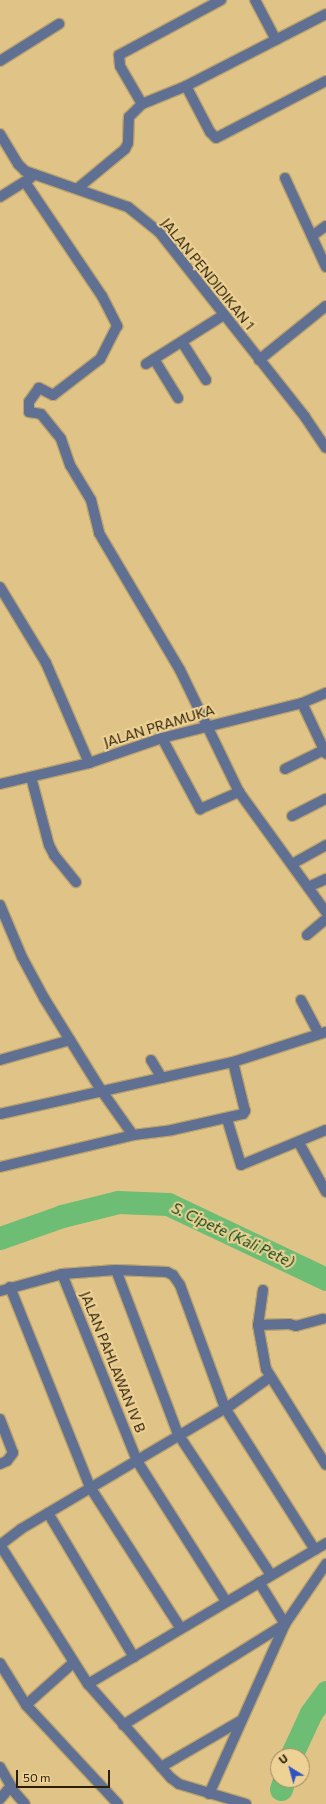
<!DOCTYPE html>
<html>
<head>
<meta charset="utf-8">
<style>
	body { margin:0 }
	#map { position:relative; width:326px; height:1804px; overflow:hidden; background:#e0c487; font-family:Commissioner,sans-serif }
	div>[style] { position:absolute }
	.river>* { height:23px; margin:-11.5px; padding:0 11.5px; transform-origin:11.5px; border-radius:11.5px; background:#6ebd74 }
	.roads { filter:drop-shadow(1px 0 #bca36d) drop-shadow(-1px 0 #bca36d) drop-shadow(0 1px #bca36d) drop-shadow(0 -1px #bca36d) }
	.minor>* { height:10px; margin:-5px; padding:0 5px; transform-origin:5px; border-radius:5px; background:#607093 }
	span { translate:-50% -50%; white-space:nowrap; text-align:center; line-height:1.15; -webkit-text-stroke:4px #eed194; paint-order:stroke }
	.street-label { font-size:14px; color:#2b2007 }
	.water-label { font-size:15px; color:#0c4617; font-style:italic }
	.north { position:absolute; left:270px; top:1748px; width:40px; height:40px; box-sizing:border-box; background:#eed194; border:1px solid #a08a5c; border-radius:50%; rotate:323deg; font-size:11px; font-weight:700; line-height:16px; text-align:center; color:#2b2007 }
	.north::after { content:''; display:block; margin:auto; width:14px; height:18px; background:#2e53c2; clip-path:polygon(50% 0,100% 100%,50% 72%,0 100%) }
	.scale { position:absolute; left:16px; top:1770px; width:94px; height:18px; box-sizing:border-box; border:2px solid #2b2007; border-top:0; padding-left:5px; font-size:12px; line-height:14px; white-space:nowrap; color:#2b2007; -webkit-text-stroke:3px #eed194; paint-order:stroke }
</style>
</head>
<body>
<div id="map">
	<div class="river">
		<div style="left:0;top:1238px;width:66px;rotate:-19.5deg"></div>
		<div style="left:62px;top:1216px;width:58px;rotate:-14deg"></div>
		<div style="left:118px;top:1202px;width:50px;rotate:2.3deg"></div>
		<div style="left:168px;top:1204px;width:175px;rotate:25.4deg"></div>
		<div style="left:291px;top:1756px;width:47px;rotate:-65.1deg"></div>
		<div style="left:311px;top:1713px;width:26px;rotate:-54deg"></div>
		<div style="left:281px;top:1789px;width:9px;rotate:-72deg"></div>
	</div>
	<div class="roads">
		<div class="minor">
			<div style="left:255px;top:0;width:45px;rotate:62.3deg"></div>
			<div style="left:0;top:61px;width:70px;rotate:-32.1deg"></div>
			<div style="left:186px;top:86px;width:52px;rotate:62.4deg"></div>
			<div style="left:210px;top:132px;width:8px;rotate:45deg"></div>
			<div style="left:216px;top:138px;width:124px;rotate:-27.4deg"></div>
			<div style="left:142px;top:104px;width:48px;rotate:-22.2deg"></div>
			<div style="left:186px;top:86px;width:157px;rotate:-27.2deg"></div>
			<div style="left:0;top:134px;width:35px;rotate:59deg"></div>
			<div style="left:18px;top:164px;width:10px;rotate:45deg"></div>
			<div style="left:25px;top:171px;width:109px;rotate:19.3deg"></div>
			<div style="left:128px;top:207px;width:40px;rotate:39deg"></div>
			<div style="left:159px;top:232px;width:236px;rotate:51.7deg"></div>
			<div style="left:305px;top:417px;width:37px;rotate:56deg"></div>
			<div style="left:285px;top:178px;width:98px;rotate:65.3deg"></div>
			<div style="left:25px;top:182px;width:138px;rotate:56deg"></div>
			<div style="left:102px;top:296px;width:34px;rotate:63deg"></div>
			<div style="left:117px;top:326px;width:37px;rotate:117deg"></div>
			<div style="left:100px;top:359px;width:59px;rotate:142.5deg"></div>
			<div style="left:53px;top:395px;width:16px;rotate:-153deg"></div>
			<div style="left:39px;top:388px;width:17px;rotate:126deg"></div>
			<div style="left:29px;top:402px;width:10px;rotate:90deg"></div>
			<div style="left:29px;top:412px;width:12px;rotate:9deg"></div>
			<div style="left:41px;top:414px;width:32px;rotate:51deg"></div>
			<div style="left:61px;top:439px;width:28px;rotate:71deg"></div>
			<div style="left:70px;top:465px;width:41px;rotate:59deg"></div>
			<div style="left:91px;top:500px;width:34px;rotate:76deg"></div>
			<div style="left:99px;top:533px;width:159px;rotate:59.4deg"></div>
			<div style="left:180px;top:670px;width:136px;rotate:64.2deg"></div>
			<div style="left:239px;top:792px;width:148px;rotate:54.1deg"></div>
			<div style="left:78px;top:188px;width:61px;rotate:-39.7deg"></div>
			<div style="left:125px;top:149px;width:7px;rotate:-63deg"></div>
			<div style="left:128px;top:143px;width:26px;rotate:-88deg"></div>
			<div style="left:129px;top:117px;width:18px;rotate:-45deg"></div>
			<div style="left:142px;top:104px;width:44px;rotate:-120.1deg"></div>
			<div style="left:120px;top:66px;width:11px;rotate:-95deg"></div>
			<div style="left:119px;top:55px;width:116px;rotate:-28.3deg"></div>
			<div style="left:0;top:197px;width:36px;rotate:-32deg"></div>
			<div style="left:312px;top:236px;width:17px;rotate:-36deg"></div>
			<div style="left:182px;top:342px;width:45px;rotate:57.7deg"></div>
			<div style="left:154px;top:359px;width:46px;rotate:58.4deg"></div>
			<div style="left:259px;top:360px;width:86px;rotate:-38.9deg"></div>
			<div style="left:146px;top:364px;width:90px;rotate:-32.3deg"></div>
			<div style="left:0;top:587px;width:89px;rotate:58.8deg"></div>
			<div style="left:46px;top:663px;width:109px;rotate:66.7deg"></div>
			<div style="left:302px;top:703px;width:56px;rotate:64.8deg"></div>
			<div style="left:162px;top:738px;width:81px;rotate:61.8deg"></div>
			<div style="left:200px;top:809px;width:43px;rotate:-23.6deg"></div>
			<div style="left:285px;top:769px;width:46px;rotate:-26deg"></div>
			<div style="left:31px;top:777px;width:70px;rotate:75.2deg"></div>
			<div style="left:49px;top:845px;width:11px;rotate:63deg"></div>
			<div style="left:54px;top:855px;width:35px;rotate:51deg"></div>
			<div style="left:0;top:784px;width:91px;rotate:-13.3deg"></div>
			<div style="left:89px;top:763px;width:77px;rotate:-18.9deg"></div>
			<div style="left:162px;top:738px;width:144px;rotate:-14deg"></div>
			<div style="left:302px;top:703px;width:26px;rotate:-23deg"></div>
			<div style="left:292px;top:816px;width:38px;rotate:-27deg"></div>
			<div style="left:292px;top:864px;width:39px;rotate:-29deg"></div>
			<div style="left:308px;top:887px;width:20px;rotate:-24deg"></div>
			<div style="left:0;top:905px;width:56px;rotate:67.1deg"></div>
			<div style="left:22px;top:957px;width:47px;rotate:61.8deg"></div>
			<div style="left:44px;top:998px;width:108px;rotate:58.2deg"></div>
			<div style="left:101px;top:1090px;width:55px;rotate:54.6deg"></div>
			<div style="left:307px;top:935px;width:25px;rotate:-40deg"></div>
			<div style="left:301px;top:1000px;width:38px;rotate:62deg"></div>
			<div style="left:0;top:1060px;width:73px;rotate:-15.9deg"></div>
			<div style="left:151px;top:1060px;width:21px;rotate:59deg"></div>
			<div style="left:0;top:1114px;width:239px;rotate:-12.6deg"></div>
			<div style="left:233px;top:1062px;width:98px;rotate:-17.9deg"></div>
			<div style="left:227px;top:1119px;width:48px;rotate:73.1deg"></div>
			<div style="left:241px;top:1165px;width:92px;rotate:-22.4deg"></div>
			<div style="left:299px;top:1143px;width:56px;rotate:61.1deg"></div>
			<div style="left:0;top:1167px;width:137px;rotate:-13.5deg"></div>
			<div style="left:133px;top:1135px;width:39px;rotate:-7deg"></div>
			<div style="left:172px;top:1130px;width:73px;rotate:-12.7deg"></div>
			<div style="left:243px;top:1114px;width:4px;rotate:-56deg"></div>
			<div style="left:245px;top:1111px;width:50px;rotate:-103.8deg"></div>
			<div style="left:116px;top:1270px;width:175px;rotate:69.3deg"></div>
			<div style="left:178px;top:1434px;width:169px;rotate:56.6deg"></div>
			<div style="left:62px;top:1274px;width:201px;rotate:68.1deg"></div>
			<div style="left:137px;top:1461px;width:166px;rotate:57.6deg"></div>
			<div style="left:10px;top:1287px;width:215px;rotate:68.2deg"></div>
			<div style="left:90px;top:1487px;width:166px;rotate:57.3deg"></div>
			<div style="left:263px;top:1290px;width:35px;rotate:98deg"></div>
			<div style="left:258px;top:1325px;width:45px;rotate:79.7deg"></div>
			<div style="left:266px;top:1369px;width:113px;rotate:58deg"></div>
			<div style="left:0;top:1291px;width:64px;rotate:-15.3deg"></div>
			<div style="left:62px;top:1274px;width:54px;rotate:-4.2deg"></div>
			<div style="left:116px;top:1270px;width:51px;rotate:2.2deg"></div>
			<div style="left:167px;top:1272px;width:7px;rotate:27deg"></div>
			<div style="left:173px;top:1275px;width:12px;rotate:55deg"></div>
			<div style="left:180px;top:1285px;width:131px;rotate:69.9deg"></div>
			<div style="left:225px;top:1408px;width:168px;rotate:57.6deg"></div>
			<div style="left:258px;top:1325px;width:31px;rotate:-2deg"></div>
			<div style="left:289px;top:1324px;width:7px;rotate:16deg"></div>
			<div style="left:296px;top:1326px;width:28px;rotate:-15deg"></div>
			<div style="left:0;top:1419px;width:36px;rotate:69deg"></div>
			<div style="left:13px;top:1453px;width:10px;rotate:127deg"></div>
			<div style="left:7px;top:1461px;width:8px;rotate:157deg"></div>
			<div style="left:48px;top:1513px;width:168px;rotate:59.2deg"></div>
			<div style="left:0;top:1545px;width:165px;rotate:57.7deg"></div>
			<div style="left:88px;top:1684px;width:125px;rotate:48.6deg"></div>
			<div style="left:171px;top:1778px;width:10px;rotate:37deg"></div>
			<div style="left:179px;top:1784px;width:70px;rotate:16.6deg"></div>
			<div style="left:0;top:1545px;width:26px;rotate:-37deg"></div>
			<div style="left:21px;top:1529px;width:244px;rotate:-30.6deg"></div>
			<div style="left:231px;top:1405px;width:48px;rotate:-35.7deg"></div>
			<div style="left:0;top:1663px;width:49px;rotate:58.2deg"></div>
			<div style="left:26px;top:1705px;width:135px;rotate:47.1deg"></div>
			<div style="left:88px;top:1684px;width:277px;rotate:-30.6deg"></div>
			<div style="left:26px;top:1705px;width:63px;rotate:-41.8deg"></div>
			<div style="left:123px;top:1725px;width:191px;rotate:-31.9deg"></div>
			<div style="left:285px;top:1624px;width:49px;rotate:-121.8deg"></div>
			<div style="left:0;top:1767px;width:22px;rotate:60deg"></div>
			<div style="left:11px;top:1786px;width:17px;rotate:130deg"></div>
			<div style="left:161px;top:1767px;width:91px;rotate:-30.2deg"></div>
			<div style="left:11px;top:1788px;width:21px;rotate:49deg"></div>
			<div style="left:209px;top:1794px;width:186px;rotate:-65.9deg"></div>
			<div style="left:285px;top:1624px;width:73px;rotate:-55.7deg"></div>
		</div>
	</div>
	<div class="street-label">
		<span style="left:208px;top:274px;rotate:51deg">JALAN PENDIDIKAN 1</span>
		<span style="left:159px;top:726px;rotate:-17deg">JALAN PRAMUKA</span>
		<span style="left:113px;top:1362px;rotate:68deg">JALAN PAHLAWAN IV B</span>
	</div>
	<div class="water-label">
		<span style="left:233px;top:1235px;rotate:25deg">S. Cipete (Kali Pete)</span>
	</div>
	<div class="north">U</div>
	<div class="scale">50 m</div>
</div>
</body>
</html>
